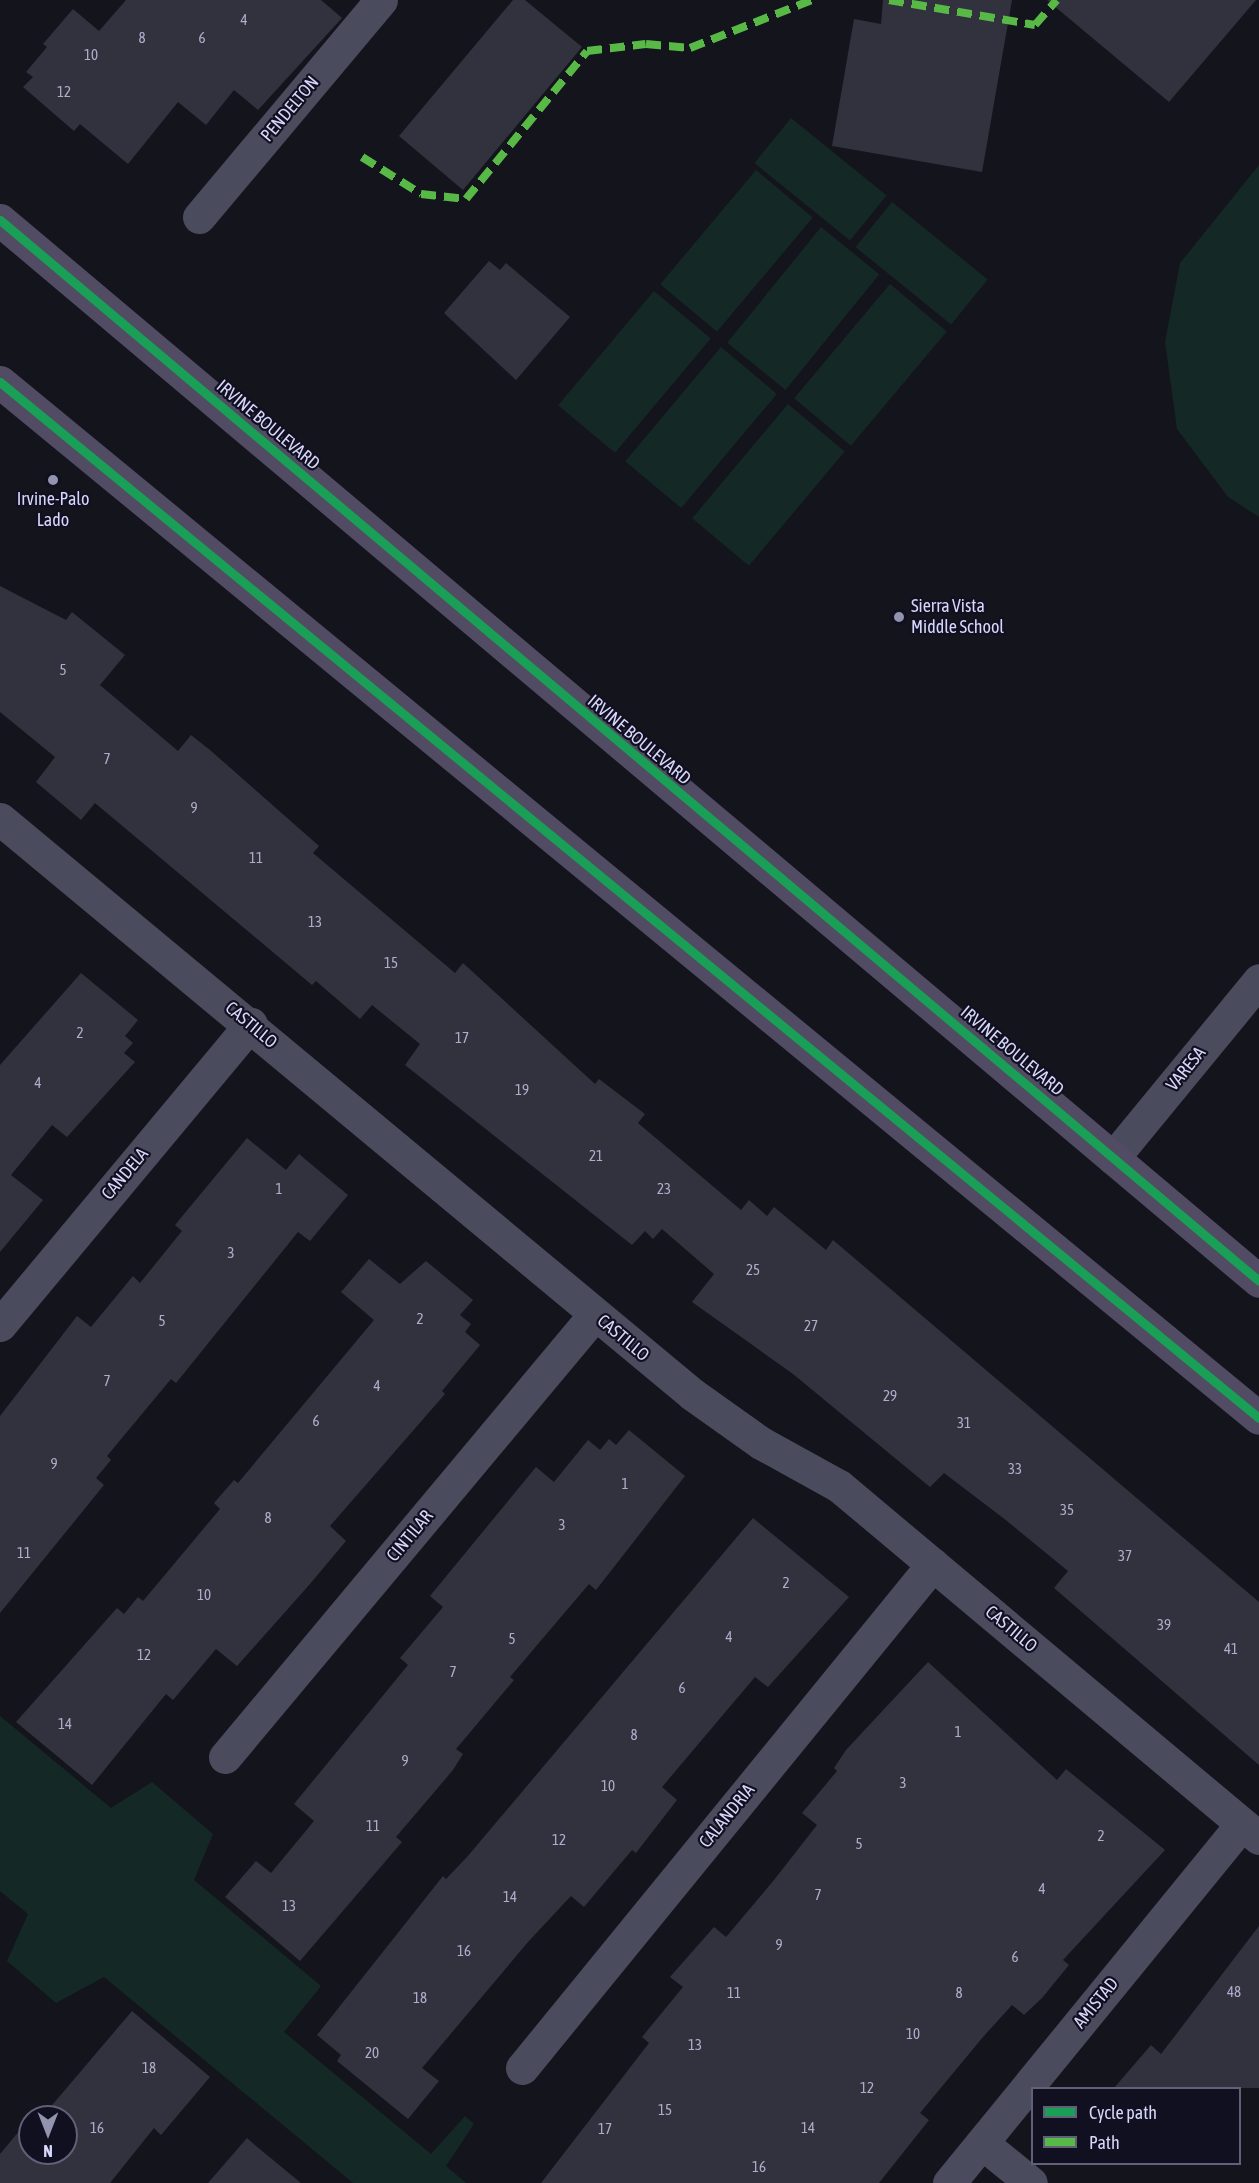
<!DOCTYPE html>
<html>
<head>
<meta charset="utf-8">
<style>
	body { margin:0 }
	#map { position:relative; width:1259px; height:2183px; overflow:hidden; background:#14141d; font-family:"Asap Condensed",sans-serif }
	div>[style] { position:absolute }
	.green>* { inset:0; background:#142825; transform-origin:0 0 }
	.building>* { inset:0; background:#32323f }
	.street>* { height:33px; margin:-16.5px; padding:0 16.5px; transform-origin:16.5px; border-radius:16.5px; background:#4a4c5d }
	.primary>* { height:33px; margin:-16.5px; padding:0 16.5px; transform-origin:16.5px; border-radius:16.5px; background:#514c63 }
	.quiet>* { height:8px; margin-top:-4px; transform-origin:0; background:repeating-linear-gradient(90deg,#58b947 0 15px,transparent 0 23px) }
	.cycleway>* { height:9px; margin:-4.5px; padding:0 4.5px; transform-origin:4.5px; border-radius:4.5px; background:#1a9f57 }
	.dots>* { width:16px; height:16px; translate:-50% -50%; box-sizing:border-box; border:3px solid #111021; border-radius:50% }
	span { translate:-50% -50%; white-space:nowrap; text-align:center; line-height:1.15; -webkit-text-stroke:4.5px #111021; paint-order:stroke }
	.number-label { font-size:15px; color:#adaecb }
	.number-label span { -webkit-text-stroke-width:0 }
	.street-label { font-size:18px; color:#d6d7fa }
	.poi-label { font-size:18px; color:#d6d7fa }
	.left { translate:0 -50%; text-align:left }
	.legend { position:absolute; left:1031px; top:2087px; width:210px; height:78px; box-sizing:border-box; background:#111021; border:2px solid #606078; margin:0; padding:8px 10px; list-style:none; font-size:18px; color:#d6d7fa }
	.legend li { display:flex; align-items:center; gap:12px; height:30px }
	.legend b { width:30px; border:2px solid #606078 }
	.north { position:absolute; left:18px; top:2105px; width:60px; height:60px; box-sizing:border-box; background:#111021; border:2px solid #606078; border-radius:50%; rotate:180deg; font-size:16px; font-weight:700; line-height:24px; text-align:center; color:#d6d7fa }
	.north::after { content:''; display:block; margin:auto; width:21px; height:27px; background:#9293ad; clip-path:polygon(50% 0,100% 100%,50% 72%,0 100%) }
</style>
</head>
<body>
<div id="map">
	<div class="green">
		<div style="left:791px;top:118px;width:123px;height:58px;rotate:39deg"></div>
		<div style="clip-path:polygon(1259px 165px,1259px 517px,1228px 497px,1177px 429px,1165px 342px,1180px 263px)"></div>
		<div style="left:756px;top:170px;width:74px;height:149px;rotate:40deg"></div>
		<div style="left:892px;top:202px;width:123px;height:58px;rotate:39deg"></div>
		<div style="left:821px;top:227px;width:75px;height:149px;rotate:39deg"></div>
		<div style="left:890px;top:284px;width:74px;height:149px;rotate:40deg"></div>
		<div style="left:654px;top:291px;width:74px;height:149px;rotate:40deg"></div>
		<div style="left:721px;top:347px;width:73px;height:149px;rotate:40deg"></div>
		<div style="left:788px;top:404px;width:74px;height:149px;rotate:40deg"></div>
		<div style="clip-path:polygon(0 1716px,111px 1808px,152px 1782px,213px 1834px,194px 1880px,321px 1986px,284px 2032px,431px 2154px,465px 2116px,474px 2124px,446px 2166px,466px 2183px,353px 2183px,104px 1977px,56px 2003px,7px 1961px,28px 1914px,0 1891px)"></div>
	</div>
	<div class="building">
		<div style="clip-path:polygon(126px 0,321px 0,342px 18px,258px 110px,234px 90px,206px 125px,178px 102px,128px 164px,80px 124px,74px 131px,23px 87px,33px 77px,26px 72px,47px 47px,43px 44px,73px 9px,99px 31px)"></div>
		<div style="clip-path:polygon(513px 0,525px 0,582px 47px,463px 190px,399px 136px)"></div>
		<div style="clip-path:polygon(883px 0,1012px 0,982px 172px,832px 146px,854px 19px,881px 24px)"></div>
		<div style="clip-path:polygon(1047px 0,1256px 0,1169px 102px)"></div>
		<div style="clip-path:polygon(489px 261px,500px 270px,506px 263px,570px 317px,516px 380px,444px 313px)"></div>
		<div style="clip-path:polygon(0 586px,66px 620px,72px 612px,125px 655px,100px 685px,178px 751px,191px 735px,210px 750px,319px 846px,313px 853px,455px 973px,463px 963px,595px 1084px,599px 1079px,645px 1114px,638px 1123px,741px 1210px,749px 1200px,767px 1216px,774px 1207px,826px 1250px,833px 1240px,1259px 1602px,1259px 1765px,1054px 1588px,1068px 1571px,1007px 1521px,944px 1473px,930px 1487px,793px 1374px,692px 1302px,714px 1274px,662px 1229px,653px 1239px,645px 1231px,632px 1245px,405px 1065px,420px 1044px,372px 1005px,360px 1019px,316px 981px,312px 985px,95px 803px,81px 820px,36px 782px,55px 757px,0 712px)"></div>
		<div style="clip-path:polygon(81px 973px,138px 1020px,125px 1036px,133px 1043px,124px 1053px,135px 1062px,67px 1137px,52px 1125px,11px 1175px,43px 1200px,0 1252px,0 1065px)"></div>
		<div style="clip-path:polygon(247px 1138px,286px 1170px,299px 1154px,348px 1195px,310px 1241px,298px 1232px,176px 1383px,171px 1379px,107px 1456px,111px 1460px,96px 1478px,104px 1485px,0 1613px,0 1416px,77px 1316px,91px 1327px,133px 1276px,140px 1283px,182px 1231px,175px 1225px)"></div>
		<div style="clip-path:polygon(369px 1259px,400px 1284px,426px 1261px,473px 1300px,460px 1315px,471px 1324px,465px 1332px,480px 1345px,442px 1391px,445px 1394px,330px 1526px,346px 1541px,310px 1584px,237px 1666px,216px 1649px,173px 1700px,166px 1694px,92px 1785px,16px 1722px,117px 1608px,124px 1614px,138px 1597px,143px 1601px,220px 1509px,214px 1503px,234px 1480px,238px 1483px,374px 1320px,341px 1292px)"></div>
		<div style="clip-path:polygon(629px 1430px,685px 1476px,596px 1590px,589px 1584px,510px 1677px,514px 1680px,456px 1749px,463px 1754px,453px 1770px,396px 1837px,402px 1842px,300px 1961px,225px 1897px,256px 1861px,271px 1873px,314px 1821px,294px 1804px,408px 1665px,400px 1658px,443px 1607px,430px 1596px,536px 1467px,554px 1482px,588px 1440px,600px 1450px,609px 1439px,616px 1445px)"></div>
		<div style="clip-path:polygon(753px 1518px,849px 1597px,768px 1687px,755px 1677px,662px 1787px,677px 1800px,636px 1853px,632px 1850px,584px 1907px,571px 1896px,528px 1942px,422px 2068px,439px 2081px,408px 2119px,337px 2061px,341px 2055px,317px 2035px,443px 1876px,446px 1879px,467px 1857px)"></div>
		<div style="clip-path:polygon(928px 1662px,1057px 1780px,1066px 1769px,1165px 1850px,1063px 1960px,1069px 1965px,1042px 1998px,1024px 2015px,1012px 2005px,983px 2037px,920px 2113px,929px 2120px,879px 2183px,541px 2183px,649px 2043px,642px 2037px,683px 1987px,670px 1977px,714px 1927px,726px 1937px,774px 1880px,817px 1825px,802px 1813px,837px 1771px,834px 1768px,846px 1750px)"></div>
		<div style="clip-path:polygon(1259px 1926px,1259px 2088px,1114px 2088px,1151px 2045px,1161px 2054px)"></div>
		<div style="clip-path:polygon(132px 2011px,210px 2077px,161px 2135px,154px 2128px,110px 2183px,0 2183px,0 2154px,30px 2118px,30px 2153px,66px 2153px,66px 2117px,42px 2117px)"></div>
		<div style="clip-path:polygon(247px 2138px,256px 2146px,301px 2183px,208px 2183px)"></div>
	</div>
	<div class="street">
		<div style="left:199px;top:217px;width:283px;rotate:-50deg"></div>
		<div style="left:0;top:819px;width:900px;rotate:39.72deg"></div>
		<div style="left:692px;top:1394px;width:85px;rotate:35.4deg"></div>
		<div style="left:761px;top:1443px;width:89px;rotate:28.9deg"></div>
		<div style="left:839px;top:1486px;width:548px;rotate:39.97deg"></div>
		<div style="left:1113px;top:1158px;width:230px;rotate:-50.6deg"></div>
		<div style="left:0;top:1325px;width:392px;rotate:-50.2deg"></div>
		<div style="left:225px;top:1757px;width:577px;rotate:-50.13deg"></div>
		<div style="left:522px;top:2068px;width:650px;rotate:-50.8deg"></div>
		<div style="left:982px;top:2143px;width:63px;rotate:39.2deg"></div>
		<div style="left:949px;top:2183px;width:463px;rotate:-50.8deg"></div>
	</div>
	<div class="primary">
		<div style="left:0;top:220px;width:1646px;rotate:40.12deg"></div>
		<div style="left:0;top:382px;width:1630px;rotate:39.45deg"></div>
	</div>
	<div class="quiet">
		<div style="left:889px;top:0;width:148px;rotate:9.7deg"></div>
		<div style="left:1035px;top:25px;width:33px;rotate:-49deg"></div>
		<div style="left:362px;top:157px;width:70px;rotate:32.1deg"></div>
		<div style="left:421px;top:194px;width:45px;rotate:6.3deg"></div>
		<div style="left:466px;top:199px;width:191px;rotate:-50.7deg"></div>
		<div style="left:587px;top:51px;width:59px;rotate:-6.8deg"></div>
		<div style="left:646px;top:44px;width:44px;rotate:5.2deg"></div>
		<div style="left:690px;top:48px;width:131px;rotate:-21.5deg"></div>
	</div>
	<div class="cycleway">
		<div style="left:0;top:220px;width:1646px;rotate:40.12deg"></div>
		<div style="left:0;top:382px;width:1630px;rotate:39.45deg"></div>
	</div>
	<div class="dots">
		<div style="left:53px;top:480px;background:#9293ad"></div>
		<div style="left:899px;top:617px;background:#9293ad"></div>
	</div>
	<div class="number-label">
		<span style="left:244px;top:20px">4</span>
		<span style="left:142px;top:38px">8</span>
		<span style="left:202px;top:38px">6</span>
		<span style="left:91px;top:55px">10</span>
		<span style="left:64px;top:92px">12</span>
		<span style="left:63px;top:670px">5</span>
		<span style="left:107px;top:759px">7</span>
		<span style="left:194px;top:808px">9</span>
		<span style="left:256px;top:858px">11</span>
		<span style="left:315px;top:922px">13</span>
		<span style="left:391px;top:963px">15</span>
		<span style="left:80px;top:1033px">2</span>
		<span style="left:462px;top:1038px">17</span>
		<span style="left:38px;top:1083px">4</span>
		<span style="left:522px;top:1090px">19</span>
		<span style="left:596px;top:1156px">21</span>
		<span style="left:279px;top:1189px">1</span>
		<span style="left:664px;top:1189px">23</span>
		<span style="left:231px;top:1253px">3</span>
		<span style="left:753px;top:1270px">25</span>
		<span style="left:420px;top:1319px">2</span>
		<span style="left:162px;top:1321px">5</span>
		<span style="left:811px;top:1326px">27</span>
		<span style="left:107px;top:1381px">7</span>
		<span style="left:377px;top:1386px">4</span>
		<span style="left:890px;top:1396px">29</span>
		<span style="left:316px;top:1421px">6</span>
		<span style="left:964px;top:1423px">31</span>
		<span style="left:54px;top:1464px">9</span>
		<span style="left:1015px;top:1469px">33</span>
		<span style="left:625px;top:1484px">1</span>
		<span style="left:1067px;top:1510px">35</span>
		<span style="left:268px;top:1518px">8</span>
		<span style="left:562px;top:1525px">3</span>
		<span style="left:24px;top:1553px">11</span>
		<span style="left:1125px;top:1556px">37</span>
		<span style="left:786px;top:1583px">2</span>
		<span style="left:204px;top:1595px">10</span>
		<span style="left:1164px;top:1625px">39</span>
		<span style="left:729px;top:1637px">4</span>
		<span style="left:512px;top:1639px">5</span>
		<span style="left:1231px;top:1649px">41</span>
		<span style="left:144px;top:1655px">12</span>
		<span style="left:453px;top:1672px">7</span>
		<span style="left:682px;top:1688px">6</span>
		<span style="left:65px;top:1724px">14</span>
		<span style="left:958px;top:1732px">1</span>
		<span style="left:634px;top:1735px">8</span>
		<span style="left:405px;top:1761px">9</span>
		<span style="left:903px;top:1783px">3</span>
		<span style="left:608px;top:1786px">10</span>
		<span style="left:373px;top:1826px">11</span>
		<span style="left:1101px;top:1836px">2</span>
		<span style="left:559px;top:1840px">12</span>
		<span style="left:859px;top:1844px">5</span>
		<span style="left:1042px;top:1889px">4</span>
		<span style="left:818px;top:1895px">7</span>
		<span style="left:510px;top:1897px">14</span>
		<span style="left:289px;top:1906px">13</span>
		<span style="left:779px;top:1945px">9</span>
		<span style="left:464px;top:1951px">16</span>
		<span style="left:1015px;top:1957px">6</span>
		<span style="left:1234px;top:1992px">48</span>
		<span style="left:734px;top:1993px">11</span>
		<span style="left:959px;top:1993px">8</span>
		<span style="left:420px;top:1998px">18</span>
		<span style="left:913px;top:2034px">10</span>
		<span style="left:695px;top:2045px">13</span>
		<span style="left:372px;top:2053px">20</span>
		<span style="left:149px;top:2068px">18</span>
		<span style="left:867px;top:2088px">12</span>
		<span style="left:665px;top:2110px">15</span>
		<span style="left:97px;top:2128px">16</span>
		<span style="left:808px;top:2128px">14</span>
		<span style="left:605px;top:2129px">17</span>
		<span style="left:759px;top:2167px">16</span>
	</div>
	<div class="street-label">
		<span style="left:290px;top:109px;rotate:-50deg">PENDELTON</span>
		<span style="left:268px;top:425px;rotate:40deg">IRVINE BOULEVARD</span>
		<span style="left:639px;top:740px;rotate:40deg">IRVINE BOULEVARD</span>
		<span style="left:251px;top:1025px;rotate:40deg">CASTILLO</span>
		<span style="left:1012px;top:1051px;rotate:40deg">IRVINE BOULEVARD</span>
		<span style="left:1186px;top:1069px;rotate:-51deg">VARESA</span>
		<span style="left:125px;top:1174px;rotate:-50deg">CANDELA</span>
		<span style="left:623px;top:1338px;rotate:40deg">CASTILLO</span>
		<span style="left:410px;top:1536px;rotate:-50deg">CINTILAR</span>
		<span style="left:1011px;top:1629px;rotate:40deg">CASTILLO</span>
		<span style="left:727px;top:1816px;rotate:-51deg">CALANDRIA</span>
		<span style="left:1096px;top:2003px;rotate:-51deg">AMISTAD</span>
	</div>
	<div class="poi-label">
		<span style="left:53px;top:510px">Irvine-Palo<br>Lado</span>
		<span class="left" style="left:911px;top:617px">Sierra Vista<br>Middle School</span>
	</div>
	<ul class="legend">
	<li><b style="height:8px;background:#1a9f57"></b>Cycle path</li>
	<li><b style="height:8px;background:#58b947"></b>Path</li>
	</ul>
	<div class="north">N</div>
</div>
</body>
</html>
